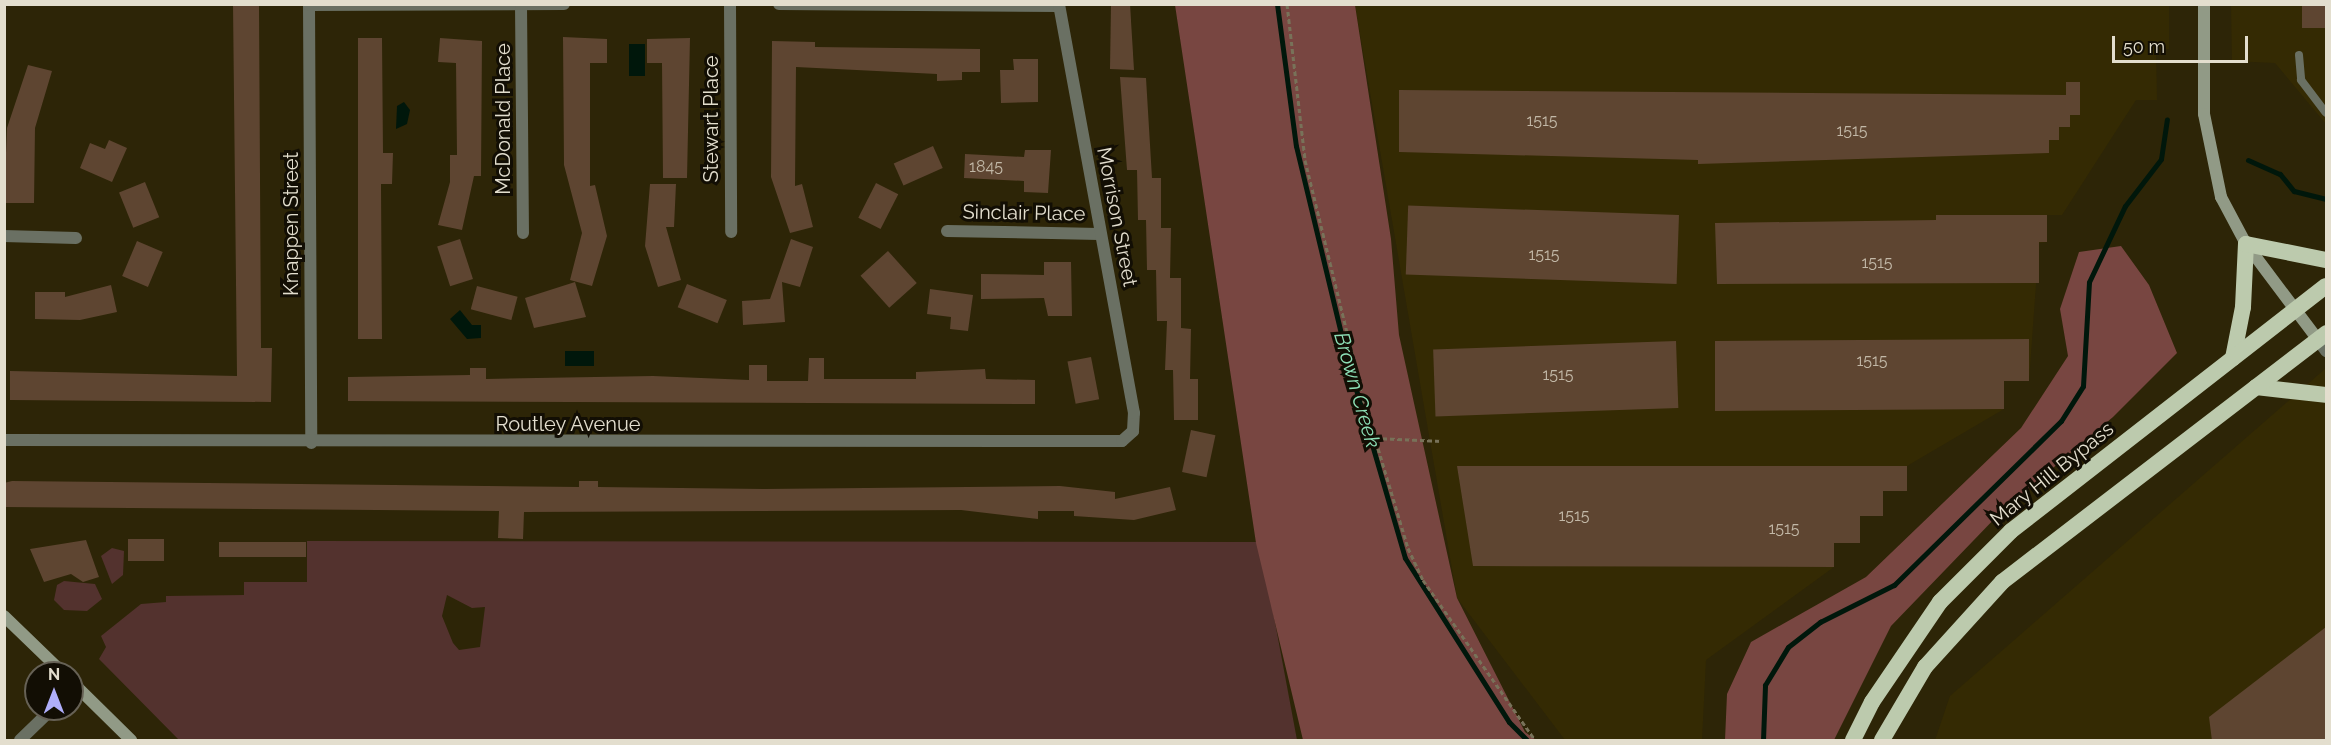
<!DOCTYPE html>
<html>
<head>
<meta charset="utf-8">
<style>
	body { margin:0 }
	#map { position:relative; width:2331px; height:745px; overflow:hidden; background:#2d2507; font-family:Raleway,sans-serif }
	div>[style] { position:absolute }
	.built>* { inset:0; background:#342a03 }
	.green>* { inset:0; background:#53322e }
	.forest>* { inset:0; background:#784641 }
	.water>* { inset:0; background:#00170b; transform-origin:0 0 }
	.stream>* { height:5px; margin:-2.5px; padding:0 2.5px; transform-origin:2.5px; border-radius:2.5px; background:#00170b }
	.building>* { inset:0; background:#5e4531; transform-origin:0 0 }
	.path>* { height:3px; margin-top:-1.5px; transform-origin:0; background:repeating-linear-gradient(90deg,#787259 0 4.5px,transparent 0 7.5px) }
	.service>* { height:8px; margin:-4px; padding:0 4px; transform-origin:4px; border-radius:4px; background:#6a7063 }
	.minor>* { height:12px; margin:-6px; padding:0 6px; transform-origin:6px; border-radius:6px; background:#6a7063 }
	.tertiary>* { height:12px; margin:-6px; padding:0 6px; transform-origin:6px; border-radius:6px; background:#6a7063 }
	.secondary>* { height:12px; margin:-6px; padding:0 6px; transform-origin:6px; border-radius:6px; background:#919a86 }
	.trunk>* { height:16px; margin:-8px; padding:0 8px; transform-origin:8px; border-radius:8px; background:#bccaad }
	span { translate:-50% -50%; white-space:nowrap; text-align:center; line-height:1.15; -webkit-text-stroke:6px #120e04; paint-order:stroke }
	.number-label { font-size:16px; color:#c2b8a7 }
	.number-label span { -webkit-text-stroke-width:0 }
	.street-label { font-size:20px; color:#e3dece }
	.water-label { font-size:21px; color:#8ddfb6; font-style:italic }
	.frame { position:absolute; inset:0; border:6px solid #e3dece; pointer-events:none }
	.north { position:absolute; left:24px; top:661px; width:60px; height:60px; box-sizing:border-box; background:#120e04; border:2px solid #666155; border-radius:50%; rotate:0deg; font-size:16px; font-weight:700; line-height:24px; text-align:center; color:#e3dece }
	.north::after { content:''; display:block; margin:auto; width:21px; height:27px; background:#afaefa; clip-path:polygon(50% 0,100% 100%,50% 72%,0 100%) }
	.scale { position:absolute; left:2112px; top:36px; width:136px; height:27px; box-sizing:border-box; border:3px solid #e3dece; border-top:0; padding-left:8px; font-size:18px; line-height:21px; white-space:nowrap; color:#e3dece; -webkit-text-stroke:4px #120e04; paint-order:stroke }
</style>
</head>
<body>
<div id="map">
	<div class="built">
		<div style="clip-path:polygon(1355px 5px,2169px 5px,2169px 49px,2156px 49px,2157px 100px,2136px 100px,2062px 215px,2047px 215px,2047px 242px,2039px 243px,2029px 381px,2004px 381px,2004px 409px,1907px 466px,1907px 491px,1883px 491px,1883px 516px,1860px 516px,1860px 543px,1834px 543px,1834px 567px,1706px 660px,1702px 740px,1565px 740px,1457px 598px)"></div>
		<div style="clip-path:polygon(2231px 5px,2326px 5px,2326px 124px,2275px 63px,2232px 61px)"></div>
		<div style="clip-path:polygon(2326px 368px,2326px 740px,1935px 740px,1950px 696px)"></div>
	</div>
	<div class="green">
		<div style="clip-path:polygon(evenodd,307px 541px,1260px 542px,1297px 740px,179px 740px,99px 659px,106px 647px,101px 636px,141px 604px,166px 602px,166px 596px,244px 595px,244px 582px,307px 582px,307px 541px,447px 595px,472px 608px,485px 607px,480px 647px,459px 650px,453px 643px,442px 616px,447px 595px)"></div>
		<div style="clip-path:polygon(112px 548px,124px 551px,123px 575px,112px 584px,101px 556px)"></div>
		<div style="clip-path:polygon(64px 581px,95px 584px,102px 599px,87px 611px,64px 610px,54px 600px,57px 585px)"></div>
	</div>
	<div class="forest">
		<div style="clip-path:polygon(1175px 5px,1355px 5px,1391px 239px,1399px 335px,1457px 598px,1525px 732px,1536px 740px,1303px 740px,1256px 543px)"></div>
		<div style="clip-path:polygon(2121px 246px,2149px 285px,2177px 353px,2113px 417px,2000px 513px,1891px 626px,1834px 740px,1725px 740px,1727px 694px,1751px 642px,1866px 577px,2021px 428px,2068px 356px,2060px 309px,2079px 252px)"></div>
	</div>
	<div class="water">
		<div style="left:629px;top:44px;width:16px;height:32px"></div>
		<div style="clip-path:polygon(404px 102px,410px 110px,407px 124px,396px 129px,397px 106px)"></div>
		<div style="clip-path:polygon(460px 310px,472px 325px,481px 325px,481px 338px,467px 339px,450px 319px)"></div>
		<div style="left:565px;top:351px;width:29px;height:15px"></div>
	</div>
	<div class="stream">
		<div style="left:1277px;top:4px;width:143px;rotate:82.4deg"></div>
		<div style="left:1296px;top:146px;width:215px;rotate:76.5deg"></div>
		<div style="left:1346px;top:355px;width:211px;rotate:73.8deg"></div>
		<div style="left:1405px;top:558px;width:194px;rotate:57.6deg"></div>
		<div style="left:1509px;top:722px;width:25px;rotate:45deg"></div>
		<div style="left:2248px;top:160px;width:35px;rotate:24deg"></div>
		<div style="left:2280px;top:174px;width:22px;rotate:51deg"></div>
		<div style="left:2294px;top:191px;width:33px;rotate:14deg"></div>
		<div style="left:1763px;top:740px;width:55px;rotate:-87.9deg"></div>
		<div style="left:1765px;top:685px;width:44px;rotate:-58.8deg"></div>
		<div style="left:1788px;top:647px;width:41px;rotate:-38deg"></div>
		<div style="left:1820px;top:622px;width:83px;rotate:-26.6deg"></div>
		<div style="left:1894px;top:585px;width:234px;rotate:-44.5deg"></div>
		<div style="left:2061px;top:421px;width:41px;rotate:-57.8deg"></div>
		<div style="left:2083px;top:386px;width:104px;rotate:-86.7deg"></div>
		<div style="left:2089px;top:282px;width:84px;rotate:-64.7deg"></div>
		<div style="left:2125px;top:206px;width:59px;rotate:-52.5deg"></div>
		<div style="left:2161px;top:159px;width:40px;rotate:-81.5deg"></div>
	</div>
	<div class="building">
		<div style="clip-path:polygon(233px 4px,259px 4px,261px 348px,272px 348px,271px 402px,10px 400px,10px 371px,237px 376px)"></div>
		<div style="clip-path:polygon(1111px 4px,1130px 4px,1134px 70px,1110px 69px)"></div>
		<div style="left:2302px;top:4px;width:24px;height:24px"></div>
		<div style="clip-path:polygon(563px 37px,607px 39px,607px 63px,590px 63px,590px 186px,595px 185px,607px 236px,592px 286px,570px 280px,582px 233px,564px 165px)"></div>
		<div style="clip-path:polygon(358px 38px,382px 38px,383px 153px,393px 153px,392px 184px,381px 184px,382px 339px,358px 339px)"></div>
		<div style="clip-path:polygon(440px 38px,482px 41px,481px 176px,474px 176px,462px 230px,438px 225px,450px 182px,450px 155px,457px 155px,456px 63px,438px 62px)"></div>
		<div style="clip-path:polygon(690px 38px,687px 178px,663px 178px,662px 63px,647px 63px,647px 39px)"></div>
		<div style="clip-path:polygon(772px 41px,815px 42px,815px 47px,980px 49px,980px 72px,962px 72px,962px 80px,937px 81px,937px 74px,796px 67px,795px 186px,802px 184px,813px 227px,790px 233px,771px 177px)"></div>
		<div style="clip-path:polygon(1013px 59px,1038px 59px,1038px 102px,1001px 103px,1000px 70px,1014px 70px)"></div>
		<div style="clip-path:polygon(28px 65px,52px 71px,35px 128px,34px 203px,4px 203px,7px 128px)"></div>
		<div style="clip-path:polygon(1120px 77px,1146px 78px,1152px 178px,1161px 178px,1161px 228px,1171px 228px,1170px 278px,1181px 278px,1181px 328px,1191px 329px,1190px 379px,1198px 379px,1198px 420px,1174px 420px,1173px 370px,1165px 370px,1167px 321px,1157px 321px,1156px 270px,1147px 270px,1146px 220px,1138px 220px,1137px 170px,1127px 170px)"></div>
		<div style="clip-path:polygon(2066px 82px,2080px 82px,2080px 115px,2070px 115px,2070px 127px,2059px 127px,2059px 140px,2049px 140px,2049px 153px,1698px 164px,1698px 160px,1399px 152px,1399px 90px,2066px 95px)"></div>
		<div style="clip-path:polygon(109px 140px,127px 148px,112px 182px,80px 168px,90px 143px,105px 149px)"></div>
		<div style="left:933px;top:146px;width:24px;height:43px;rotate:66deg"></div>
		<div style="clip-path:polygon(1025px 150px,1051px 150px,1048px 193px,1024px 192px,1024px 181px,964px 178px,965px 154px,1024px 157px)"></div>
		<div style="left:145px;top:182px;width:38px;height:28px;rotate:68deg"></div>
		<div style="left:876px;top:183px;width:25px;height:39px;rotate:27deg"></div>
		<div style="clip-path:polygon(650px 184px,676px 184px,674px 227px,666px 227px,681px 280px,658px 287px,645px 246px)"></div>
		<div style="left:1679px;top:215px;width:69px;height:271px;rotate:92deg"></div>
		<div style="clip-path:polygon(1936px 215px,2047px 215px,2047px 242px,2039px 242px,2039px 283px,1717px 284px,1715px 223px,1936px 220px)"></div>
		<div style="left:460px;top:239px;width:42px;height:24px;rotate:72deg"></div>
		<div style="clip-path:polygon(791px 239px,813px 247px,800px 287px,782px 282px,785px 322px,743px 325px,742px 301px,770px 299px)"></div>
		<div style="left:137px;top:241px;width:28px;height:38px;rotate:23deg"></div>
		<div style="left:888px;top:251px;width:43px;height:37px;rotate:48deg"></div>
		<div style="clip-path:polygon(1044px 262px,1071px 262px,1072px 316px,1048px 316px,1044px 298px,981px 299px,981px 274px,1044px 275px)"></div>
		<div style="clip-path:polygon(575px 282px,586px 317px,534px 328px,525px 298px)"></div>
		<div style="left:687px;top:284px;width:43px;height:25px;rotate:22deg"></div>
		<div style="clip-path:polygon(111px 285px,117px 312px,80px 320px,35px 319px,35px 292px,65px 292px,65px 297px)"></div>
		<div style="left:477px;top:286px;width:42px;height:24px;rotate:15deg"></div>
		<div style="clip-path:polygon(930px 289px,973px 295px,968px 331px,950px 329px,951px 317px,927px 314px)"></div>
		<div style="clip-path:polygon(2029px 339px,2029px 381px,2004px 381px,2004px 409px,1715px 411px,1715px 341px)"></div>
		<div style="left:1676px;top:341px;width:67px;height:243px;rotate:88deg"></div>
		<div style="left:1091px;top:357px;width:43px;height:24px;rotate:79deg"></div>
		<div style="clip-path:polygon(809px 358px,824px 358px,824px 379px,916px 379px,916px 372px,985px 369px,986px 379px,1035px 380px,1035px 404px,348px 401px,348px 377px,470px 375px,470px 368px,486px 368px,486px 379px,653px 376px,749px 380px,749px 365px,767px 365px,767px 381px,808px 381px)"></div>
		<div style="left:1191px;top:430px;width:25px;height:43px;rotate:12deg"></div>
		<div style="clip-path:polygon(1457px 466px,1907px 466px,1907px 491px,1883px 491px,1883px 516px,1860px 516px,1860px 543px,1834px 543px,1834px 567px,1473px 566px)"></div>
		<div style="clip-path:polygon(579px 481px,598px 481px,598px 487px,764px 489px,1060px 486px,1115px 492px,1115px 499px,1170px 487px,1176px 510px,1134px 520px,1074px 516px,1074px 511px,1038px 511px,1038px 519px,961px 510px,524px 512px,523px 539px,498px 538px,499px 511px,4px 507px,4px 483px,12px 481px,579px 487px)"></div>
		<div style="left:128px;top:539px;width:36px;height:22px"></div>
		<div style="clip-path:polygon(86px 540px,99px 577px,83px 582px,71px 574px,44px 582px,30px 549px)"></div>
		<div style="left:219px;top:542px;width:87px;height:15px"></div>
		<div style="clip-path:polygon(2326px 627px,2326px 741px,2212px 741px,2209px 717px)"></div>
	</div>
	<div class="path">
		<div style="left:1287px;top:4px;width:157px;rotate:83.4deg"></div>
		<div style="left:1305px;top:160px;width:245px;rotate:76.3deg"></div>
		<div style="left:1363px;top:398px;width:157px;rotate:73.3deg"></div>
		<div style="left:1408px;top:548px;width:35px;rotate:65deg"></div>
		<div style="left:1423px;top:580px;width:195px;rotate:55deg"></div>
		<div style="left:1375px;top:438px;width:67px;rotate:2.6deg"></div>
	</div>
	<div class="service">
		<div style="left:2299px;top:55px;width:25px;rotate:85deg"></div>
		<div style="left:2301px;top:80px;width:41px;rotate:52.9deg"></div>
	</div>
	<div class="minor">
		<div style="left:309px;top:4px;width:439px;rotate:89.7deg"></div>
		<div style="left:730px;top:4px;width:228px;rotate:89.7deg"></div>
		<div style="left:779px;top:4px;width:280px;rotate:0.4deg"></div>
		<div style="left:309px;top:5px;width:255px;rotate:-0.2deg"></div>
		<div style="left:521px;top:5px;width:228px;rotate:89.5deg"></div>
		<div style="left:947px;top:231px;width:152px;rotate:1.1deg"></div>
		<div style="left:4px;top:236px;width:72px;rotate:1.6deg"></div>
		<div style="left:4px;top:440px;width:1118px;rotate:0.05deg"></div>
		<div style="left:1122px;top:441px;width:15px;rotate:-42deg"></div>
		<div style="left:1133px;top:431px;width:18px;rotate:-87deg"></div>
		<div style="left:1134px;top:413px;width:416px;rotate:-100.4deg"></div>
	</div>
	<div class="tertiary">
		<div style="left:2318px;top:340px;width:14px;rotate:54deg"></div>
		<div style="left:20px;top:740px;width:45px;rotate:-44.1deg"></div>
	</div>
	<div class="secondary">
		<div style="left:2204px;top:4px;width:110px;rotate:90deg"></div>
		<div style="left:2204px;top:114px;width:85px;rotate:78.4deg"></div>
		<div style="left:2221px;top:197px;width:53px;rotate:62deg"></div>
		<div style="left:2246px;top:244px;width:120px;rotate:53.1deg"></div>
		<div style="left:4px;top:616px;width:82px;rotate:44deg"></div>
		<div style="left:72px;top:682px;width:83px;rotate:44.5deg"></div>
	</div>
	<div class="trunk">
		<div style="left:2233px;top:358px;width:52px;rotate:-78.9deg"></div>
		<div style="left:2243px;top:307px;width:63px;rotate:-87.3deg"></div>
		<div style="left:2246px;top:244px;width:82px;rotate:11.3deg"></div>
		<div style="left:2256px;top:387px;width:70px;rotate:6.5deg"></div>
		<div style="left:1853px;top:740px;width:42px;rotate:-63.4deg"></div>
		<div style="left:1872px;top:702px;width:121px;rotate:-55.8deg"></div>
		<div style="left:1940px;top:602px;width:100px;rotate:-45deg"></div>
		<div style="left:2011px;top:531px;width:399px;rotate:-37.9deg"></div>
		<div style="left:1882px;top:740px;width:85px;rotate:-59.5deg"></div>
		<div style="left:1925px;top:667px;width:115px;rotate:-47.8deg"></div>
		<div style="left:2002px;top:582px;width:409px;rotate:-37.5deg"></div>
	</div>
	<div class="number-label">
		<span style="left:1542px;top:121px">1515</span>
		<span style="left:1852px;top:131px">1515</span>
		<span style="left:986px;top:167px">1845</span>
		<span style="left:1544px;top:255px">1515</span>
		<span style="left:1877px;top:263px">1515</span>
		<span style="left:1872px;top:361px">1515</span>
		<span style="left:1558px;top:375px">1515</span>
		<span style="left:1574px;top:516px">1515</span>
		<span style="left:1784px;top:529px">1515</span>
	</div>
	<div class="street-label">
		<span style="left:503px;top:119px;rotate:-90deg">McDonald Place</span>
		<span style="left:711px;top:119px;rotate:-90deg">Stewart Place</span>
		<span style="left:1024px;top:213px;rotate:1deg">Sinclair Place</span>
		<span style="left:1117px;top:217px;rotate:79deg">Morrison Street</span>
		<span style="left:291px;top:224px;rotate:-90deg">Knappen Street</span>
		<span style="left:568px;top:424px">Routley Avenue</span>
		<span style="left:2052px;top:474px;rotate:-39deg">Mary Hill Bypass</span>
	</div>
	<div class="water-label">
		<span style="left:1357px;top:390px;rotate:74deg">Brown Creek</span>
	</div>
	<div class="frame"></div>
	<div class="north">N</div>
	<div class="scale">50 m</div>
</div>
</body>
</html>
